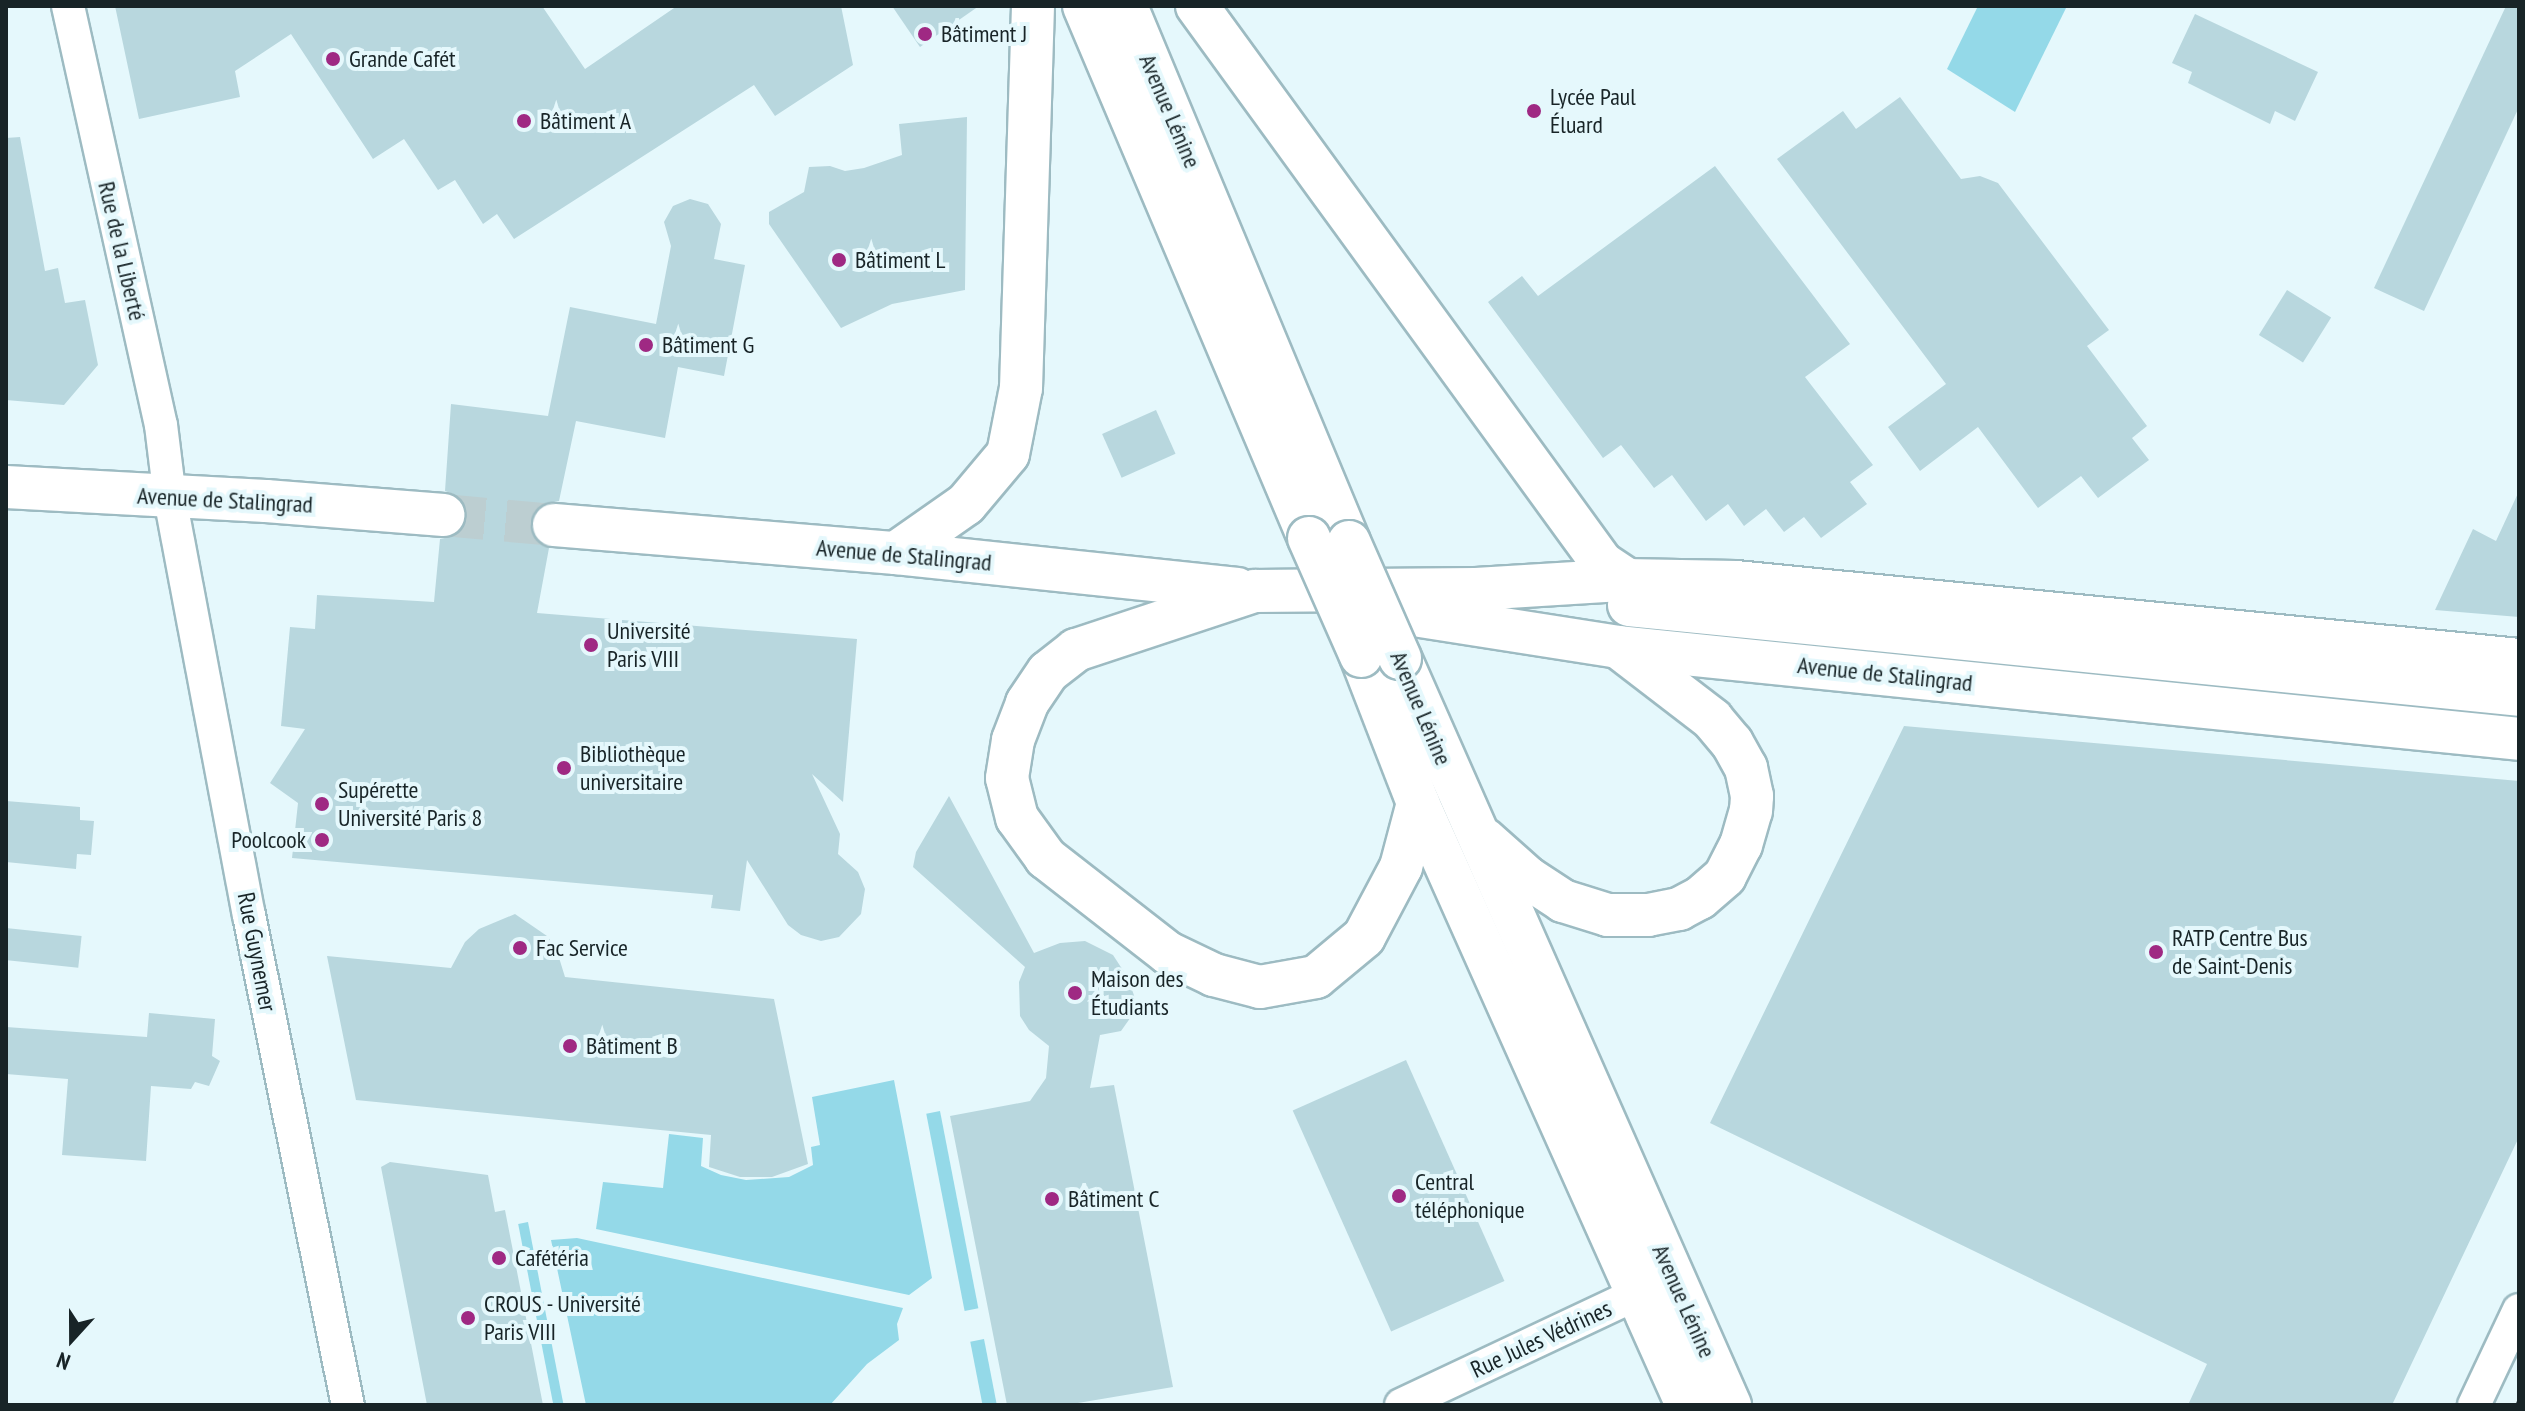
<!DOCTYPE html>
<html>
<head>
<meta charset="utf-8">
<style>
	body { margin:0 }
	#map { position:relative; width:2525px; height:1411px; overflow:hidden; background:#e5f8fc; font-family:"PT Sans Narrow",sans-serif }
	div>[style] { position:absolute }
	.green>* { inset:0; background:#94d9e8; transform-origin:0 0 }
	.building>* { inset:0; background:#b8d7de; transform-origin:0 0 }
	.major-tunnel>* { height:42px; margin-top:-21px; transform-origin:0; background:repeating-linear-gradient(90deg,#bcced1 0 42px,transparent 0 63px) }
	.roads { filter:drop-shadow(2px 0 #9dbbc2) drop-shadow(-2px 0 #9dbbc2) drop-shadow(0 2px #9dbbc2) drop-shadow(0 -2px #9dbbc2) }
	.minor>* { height:32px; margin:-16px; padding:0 16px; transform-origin:16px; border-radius:16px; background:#fff }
	.major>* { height:42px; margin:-21px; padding:0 21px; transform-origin:21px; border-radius:21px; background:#fff }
	.tram>* { height:2px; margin:-1px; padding:0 1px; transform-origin:1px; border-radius:1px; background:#525f63 }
	.bridges { filter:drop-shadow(2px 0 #9dbbc2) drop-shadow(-2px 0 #9dbbc2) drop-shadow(0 2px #9dbbc2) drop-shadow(0 -2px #9dbbc2) }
	.major-bridge>* { height:42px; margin:-21px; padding:0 21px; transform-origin:21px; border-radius:21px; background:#fff }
	.dots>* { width:22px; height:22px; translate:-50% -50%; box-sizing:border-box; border:4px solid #e5f8fc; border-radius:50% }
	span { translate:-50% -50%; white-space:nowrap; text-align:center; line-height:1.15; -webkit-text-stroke:8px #e5f8fc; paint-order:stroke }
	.poi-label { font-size:24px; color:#182427 }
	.left { translate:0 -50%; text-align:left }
	.right { translate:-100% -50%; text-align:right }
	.street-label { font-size:24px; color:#182427 }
	.frame { position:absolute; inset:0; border:8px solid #182427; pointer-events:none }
	.north { position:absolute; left:32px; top:1299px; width:80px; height:80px; -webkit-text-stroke:6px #e5f8fc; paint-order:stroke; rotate:201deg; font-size:22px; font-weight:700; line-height:32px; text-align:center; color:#182427 }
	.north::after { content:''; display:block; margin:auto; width:28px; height:36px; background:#182427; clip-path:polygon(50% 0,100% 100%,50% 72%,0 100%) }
</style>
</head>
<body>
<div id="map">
	<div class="green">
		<div style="clip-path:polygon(1978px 6px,2067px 6px,2015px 112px,1947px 69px)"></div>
		<div style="clip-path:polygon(894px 1080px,932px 1278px,909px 1295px,596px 1229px,603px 1182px,663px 1188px,669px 1134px,703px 1138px,701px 1166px,721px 1175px,746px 1180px,789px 1177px,813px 1165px,811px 1147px,820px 1145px,812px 1097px)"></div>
		<div style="left:940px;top:1111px;width:201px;height:14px;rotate:79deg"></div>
		<div style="left:528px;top:1222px;width:187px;height:10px;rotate:79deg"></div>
		<div style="clip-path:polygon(577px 1238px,903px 1308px,897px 1324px,899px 1340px,867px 1364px,830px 1405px,586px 1405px,551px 1240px)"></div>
		<div style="left:984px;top:1339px;width:67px;height:14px;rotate:79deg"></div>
	</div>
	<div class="building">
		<div style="clip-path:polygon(115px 6px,542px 6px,585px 69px,677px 6px,841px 6px,853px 65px,775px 116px,754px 85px,514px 239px,497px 214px,483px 224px,455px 180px,438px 190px,404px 139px,373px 159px,291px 34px,235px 71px,240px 97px,139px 119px)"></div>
		<div style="clip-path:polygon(892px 6px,979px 6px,920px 47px)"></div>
		<div style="clip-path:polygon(2506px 6px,2519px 6px,2519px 107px,2424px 311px,2374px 288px)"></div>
		<div style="clip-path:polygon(2195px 14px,2318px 72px,2295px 121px,2275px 111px,2270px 124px,2188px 83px,2192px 72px,2172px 63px)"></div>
		<div style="clip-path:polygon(1900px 97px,1961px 179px,1980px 176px,1998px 183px,2109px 330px,2087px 346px,2147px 426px,2132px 438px,2149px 460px,2098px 498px,2081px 476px,2038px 508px,1978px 427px,1920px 471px,1888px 427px,1946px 384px,1777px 159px,1843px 111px,1856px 129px)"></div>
		<div style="clip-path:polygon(967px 117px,965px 290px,892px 304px,841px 328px,769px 224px,769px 212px,804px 192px,809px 167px,830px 166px,845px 171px,864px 168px,902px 155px,899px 124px)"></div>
		<div style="clip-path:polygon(20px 137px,45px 271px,58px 268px,65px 303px,85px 300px,98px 365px,64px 405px,6px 400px,6px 138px)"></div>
		<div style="clip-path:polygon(1715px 166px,1850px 344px,1805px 377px,1873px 465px,1850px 482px,1867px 504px,1821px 538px,1804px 517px,1784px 532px,1766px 509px,1744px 526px,1728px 504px,1706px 521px,1672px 475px,1654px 488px,1621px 445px,1603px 458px,1488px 302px,1522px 276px,1538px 296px)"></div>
		<div style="clip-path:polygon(690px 199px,708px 204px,721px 224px,714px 259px,745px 265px,724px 376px,678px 367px,665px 438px,576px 421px,559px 501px,543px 504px,535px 511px,530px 522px,533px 536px,549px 548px,537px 613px,857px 639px,843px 802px,812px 774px,840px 834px,838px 854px,858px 872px,865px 889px,861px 914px,839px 937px,821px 941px,801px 935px,788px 925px,747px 860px,740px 911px,711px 908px,713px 895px,292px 858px,298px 803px,270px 783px,305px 729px,281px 726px,290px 627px,315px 629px,317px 595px,434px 602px,440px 539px,454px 536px,462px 529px,467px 518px,464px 504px,456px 495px,445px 491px,451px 404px,548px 416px,570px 307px,656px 324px,671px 246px,664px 222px,673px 206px)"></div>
		<div style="left:2287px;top:290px;width:52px;height:53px;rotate:32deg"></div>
		<div style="left:1156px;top:410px;width:48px;height:59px;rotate:66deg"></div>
		<div style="clip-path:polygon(2519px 491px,2519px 617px,2435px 610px,2473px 529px,2496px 541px)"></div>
		<div style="clip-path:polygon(1904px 726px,2519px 781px,2519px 1137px,2392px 1405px,2188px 1405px,2207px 1364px,1710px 1123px)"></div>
		<div style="clip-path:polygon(949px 796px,1034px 953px,1060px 943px,1085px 941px,1113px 955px,1128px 978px,1138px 1007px,1121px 1031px,1100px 1035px,1090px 1088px,1114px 1085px,1173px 1387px,1066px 1405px,1007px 1405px,950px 1116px,1030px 1101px,1046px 1078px,1049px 1046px,1029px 1030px,1020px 1016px,1019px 982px,1025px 967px,913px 867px,916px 852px)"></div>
		<div style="clip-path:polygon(6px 801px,80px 807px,80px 820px,94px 821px,91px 855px,77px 854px,76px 869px,6px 862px)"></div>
		<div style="clip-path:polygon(515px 914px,547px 936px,556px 948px,565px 977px,774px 999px,808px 1164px,772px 1177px,740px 1177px,709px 1167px,711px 1135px,356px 1100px,327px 956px,451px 968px,465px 942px,479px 929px)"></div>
		<div style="left:6px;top:928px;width:76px;height:32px;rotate:6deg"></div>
		<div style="clip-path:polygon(149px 1013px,215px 1019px,212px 1056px,220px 1061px,209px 1086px,195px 1082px,191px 1089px,151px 1086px,146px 1161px,62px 1155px,68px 1079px,6px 1074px,6px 1027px,147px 1037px)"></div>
		<div style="left:1406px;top:1060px;width:242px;height:124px;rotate:66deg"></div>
		<div style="clip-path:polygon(390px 1162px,488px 1175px,495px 1212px,505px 1210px,543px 1405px,427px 1405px,381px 1167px)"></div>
	</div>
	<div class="major-tunnel">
		<div style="left:443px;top:515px;width:111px;rotate:5.1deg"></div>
	</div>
	<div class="roads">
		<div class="minor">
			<div style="left:68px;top:6px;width:429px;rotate:77.5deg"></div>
			<div style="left:161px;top:425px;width:74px;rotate:83deg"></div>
			<div style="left:170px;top:498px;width:424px;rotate:79.3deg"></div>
			<div style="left:249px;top:915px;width:500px;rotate:78.6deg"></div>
			<div style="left:1401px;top:1405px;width:261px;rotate:-25.2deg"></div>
			<div style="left:2474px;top:1405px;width:105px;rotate:-64.7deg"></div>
		</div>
		<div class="major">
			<div style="left:1084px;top:6px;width:578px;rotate:67.07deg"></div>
			<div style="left:1126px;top:6px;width:581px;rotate:67.41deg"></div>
			<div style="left:1197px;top:6px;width:689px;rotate:53.98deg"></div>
			<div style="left:1602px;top:563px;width:43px;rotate:33.7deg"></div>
			<div style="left:6px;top:487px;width:260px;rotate:3.1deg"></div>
			<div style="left:266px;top:501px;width:178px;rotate:4.5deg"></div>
			<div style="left:554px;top:525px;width:343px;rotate:4.7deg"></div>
			<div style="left:896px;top:553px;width:343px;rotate:6deg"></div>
			<div style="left:896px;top:553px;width:85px;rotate:-35deg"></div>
			<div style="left:966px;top:504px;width:65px;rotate:-50deg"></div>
			<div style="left:1008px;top:454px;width:67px;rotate:-78.9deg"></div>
			<div style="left:1021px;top:388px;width:382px;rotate:-88.2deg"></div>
			<div style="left:1629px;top:605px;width:895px;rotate:5.77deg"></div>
			<div style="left:1382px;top:610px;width:238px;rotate:8.9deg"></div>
			<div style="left:1617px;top:647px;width:907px;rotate:5.82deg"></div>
			<div style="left:1361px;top:656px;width:158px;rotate:68.8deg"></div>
			<div style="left:1418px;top:803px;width:659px;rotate:65.92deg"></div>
			<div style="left:1400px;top:658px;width:817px;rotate:66.17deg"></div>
			<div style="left:1418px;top:803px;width:66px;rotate:104.9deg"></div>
			<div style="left:1401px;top:867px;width:79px;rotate:117.9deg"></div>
			<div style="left:1364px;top:937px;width:62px;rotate:140.2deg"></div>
			<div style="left:1316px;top:977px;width:57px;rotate:169.9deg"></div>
			<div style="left:1260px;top:987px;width:48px;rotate:-165.4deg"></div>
			<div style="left:1214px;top:975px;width:51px;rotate:-154.4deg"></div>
			<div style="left:1168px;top:953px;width:155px;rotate:-142.1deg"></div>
			<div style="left:1046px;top:858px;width:49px;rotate:-125.9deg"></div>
			<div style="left:1017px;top:818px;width:41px;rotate:-104deg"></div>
			<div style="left:1007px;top:778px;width:38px;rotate:-81deg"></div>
			<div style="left:1013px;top:740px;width:40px;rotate:-69deg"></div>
			<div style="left:1027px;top:703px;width:37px;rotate:-56deg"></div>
			<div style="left:1048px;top:672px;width:36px;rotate:-38deg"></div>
			<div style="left:1076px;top:650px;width:188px;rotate:-18.3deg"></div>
			<div style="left:1254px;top:591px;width:222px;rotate:-0.5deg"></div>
			<div style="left:1476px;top:589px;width:149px;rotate:-3.5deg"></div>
			<div style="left:1625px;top:580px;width:111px;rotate:1deg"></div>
			<div style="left:1736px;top:582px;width:787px;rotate:5.69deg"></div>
			<div style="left:1484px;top:839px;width:59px;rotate:41.6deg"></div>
			<div style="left:1528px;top:878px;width:42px;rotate:33.3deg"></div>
			<div style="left:1563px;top:901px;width:47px;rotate:17.3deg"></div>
			<div style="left:1608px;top:915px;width:40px"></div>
			<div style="left:1648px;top:915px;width:32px;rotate:-11deg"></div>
			<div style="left:1679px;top:909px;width:24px;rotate:-28deg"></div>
			<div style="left:1700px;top:898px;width:33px;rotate:-41deg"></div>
			<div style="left:1725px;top:876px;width:35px;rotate:-63deg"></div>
			<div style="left:1741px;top:845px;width:35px;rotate:-74deg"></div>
			<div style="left:1751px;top:811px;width:15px;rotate:-86deg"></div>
			<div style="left:1752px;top:796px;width:29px;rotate:-102deg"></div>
			<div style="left:1746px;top:768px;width:29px;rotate:-119deg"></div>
			<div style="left:1732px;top:743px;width:31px;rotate:-130deg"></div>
			<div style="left:1712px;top:719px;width:118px;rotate:-142.5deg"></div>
		</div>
	</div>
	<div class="tram">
		<div style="left:2516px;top:1405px;width:7px;rotate:-63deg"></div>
	</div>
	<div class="bridges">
		<div class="major-bridge">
			<div style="left:1309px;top:538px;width:129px;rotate:66.2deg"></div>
			<div style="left:1349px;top:542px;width:127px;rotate:66.3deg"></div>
		</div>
	</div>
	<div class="dots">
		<div style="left:925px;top:34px;background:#9f2983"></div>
		<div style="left:333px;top:59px;background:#9f2983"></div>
		<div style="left:1534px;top:111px;background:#9f2983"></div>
		<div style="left:524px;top:121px;background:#9f2983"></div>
		<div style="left:839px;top:260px;background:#9f2983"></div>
		<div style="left:646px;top:345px;background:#9f2983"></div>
		<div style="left:591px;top:645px;background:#9f2983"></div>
		<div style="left:564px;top:768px;background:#9f2983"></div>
		<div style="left:322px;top:804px;background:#9f2983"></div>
		<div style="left:322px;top:840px;background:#9f2983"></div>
		<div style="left:520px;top:948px;background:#9f2983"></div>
		<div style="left:2156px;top:952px;background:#9f2983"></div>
		<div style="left:1075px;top:993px;background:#9f2983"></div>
		<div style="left:570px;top:1046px;background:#9f2983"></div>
		<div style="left:1399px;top:1196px;background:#9f2983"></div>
		<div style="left:1052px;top:1199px;background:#9f2983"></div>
		<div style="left:499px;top:1258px;background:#9f2983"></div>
		<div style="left:468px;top:1318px;background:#9f2983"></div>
	</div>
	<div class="poi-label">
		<span class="left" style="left:941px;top:34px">Bâtiment J</span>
		<span class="left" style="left:349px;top:59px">Grande Cafét</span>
		<span class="left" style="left:1550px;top:111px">Lycée Paul<br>Éluard</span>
		<span class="left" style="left:540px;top:121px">Bâtiment A</span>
		<span class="left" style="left:855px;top:260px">Bâtiment L</span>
		<span class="left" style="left:662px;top:345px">Bâtiment G</span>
		<span class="left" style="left:607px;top:645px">Université<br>Paris VIII</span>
		<span class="left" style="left:580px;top:768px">Bibliothèque<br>universitaire</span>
		<span class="left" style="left:338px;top:804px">Supérette<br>Université Paris 8</span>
		<span class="right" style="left:306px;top:840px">Poolcook</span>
		<span class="left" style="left:2172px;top:952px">RATP Centre Bus<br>de Saint-Denis</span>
		<span class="left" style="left:536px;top:948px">Fac Service</span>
		<span class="left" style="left:1091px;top:993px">Maison des<br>Étudiants</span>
		<span class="left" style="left:586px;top:1046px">Bâtiment B</span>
		<span class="left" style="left:1415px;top:1196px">Central<br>téléphonique</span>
		<span class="left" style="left:1068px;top:1199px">Bâtiment C</span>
		<span class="left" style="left:515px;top:1258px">Cafétéria</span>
		<span class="left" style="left:484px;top:1318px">CROUS - Université<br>Paris VIII</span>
	</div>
	<div class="street-label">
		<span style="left:1170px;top:111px;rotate:67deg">Avenue Lénine</span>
		<span style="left:122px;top:251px;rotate:77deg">Rue de la Liberté</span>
		<span style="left:225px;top:500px;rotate:3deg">Avenue de Stalingrad</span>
		<span style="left:904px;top:555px;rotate:5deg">Avenue de Stalingrad</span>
		<span style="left:1885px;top:674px;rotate:6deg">Avenue de Stalingrad</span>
		<span style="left:1421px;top:708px;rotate:67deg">Avenue Lénine</span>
		<span style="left:257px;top:952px;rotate:79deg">Rue Guynemer</span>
		<span style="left:1684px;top:1301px;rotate:66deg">Avenue Lénine</span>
		<span style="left:1541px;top:1339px;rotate:-25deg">Rue Jules Védrines</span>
	</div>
	<div class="frame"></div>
	<div class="north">N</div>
</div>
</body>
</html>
